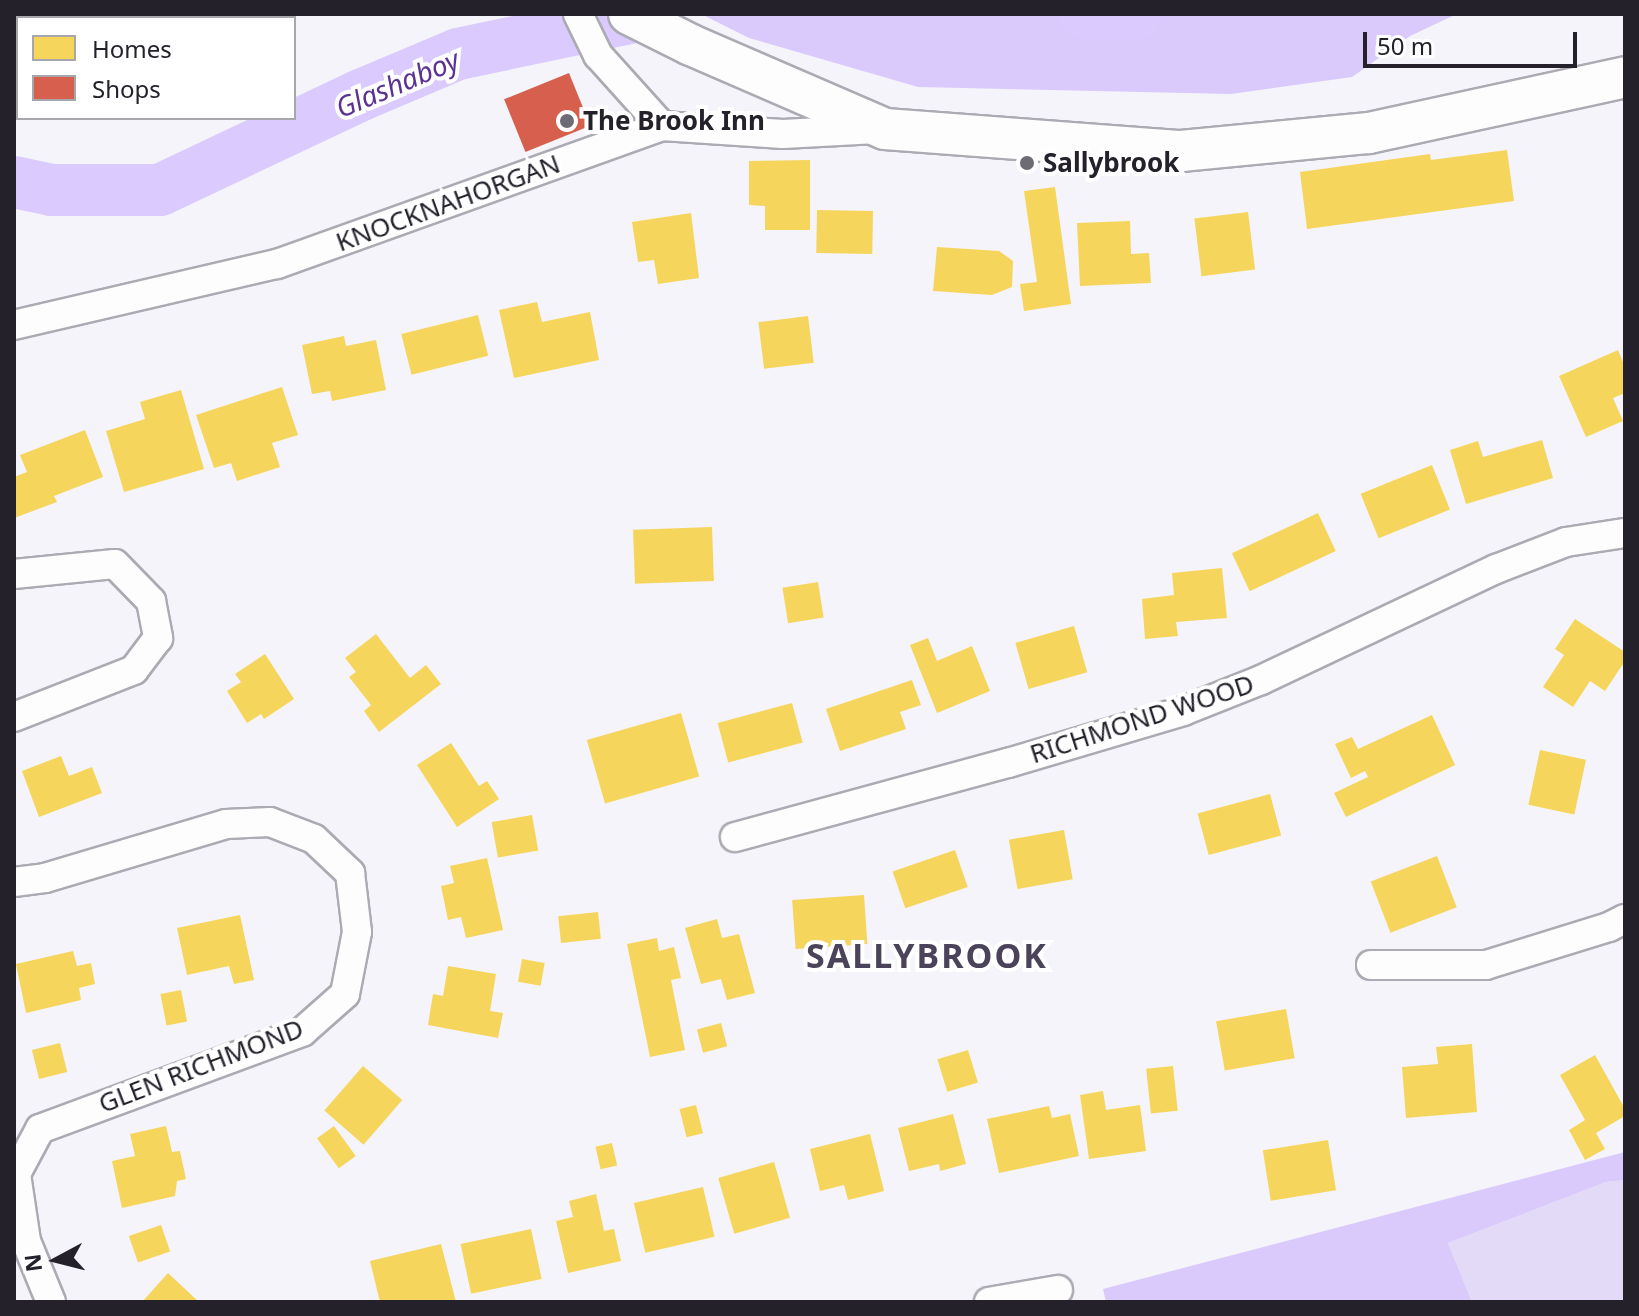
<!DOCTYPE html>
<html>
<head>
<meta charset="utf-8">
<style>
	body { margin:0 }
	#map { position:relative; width:1639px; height:1316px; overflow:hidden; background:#f5f4fa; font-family:"Noto Sans",sans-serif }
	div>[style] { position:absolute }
	.green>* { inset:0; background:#e3daf8 }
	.forest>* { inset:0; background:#dacafc }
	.homes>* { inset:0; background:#f6d55c; transform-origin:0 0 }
	.shops>* { inset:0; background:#d6604d; transform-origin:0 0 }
	.river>* { height:52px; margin:-26px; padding:0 26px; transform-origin:26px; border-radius:26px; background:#dacafd }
	.roads { filter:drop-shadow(2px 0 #acaab2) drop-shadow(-2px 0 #acaab2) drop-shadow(0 2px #acaab2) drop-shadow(0 -2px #acaab2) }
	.service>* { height:14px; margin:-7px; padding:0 7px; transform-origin:7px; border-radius:7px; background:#fefdfe }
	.minor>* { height:28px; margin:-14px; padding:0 14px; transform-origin:14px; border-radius:14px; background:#fefdfe }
	.secondary>* { height:40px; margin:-20px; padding:0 20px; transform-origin:20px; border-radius:20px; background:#fefdfe }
	.dots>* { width:22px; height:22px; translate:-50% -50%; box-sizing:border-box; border:4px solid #fff; border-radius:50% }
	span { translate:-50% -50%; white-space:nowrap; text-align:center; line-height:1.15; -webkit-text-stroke:8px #fff; paint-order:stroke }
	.poi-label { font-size:26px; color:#24212b; font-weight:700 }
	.left { translate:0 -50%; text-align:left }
	.street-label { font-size:26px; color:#24212b }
	.water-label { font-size:28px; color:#5a3294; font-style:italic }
	.district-label { font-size:34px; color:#4a435a; font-weight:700; letter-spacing:2px }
	.frame { position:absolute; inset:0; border:16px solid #24212b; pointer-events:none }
	.legend { position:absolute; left:16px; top:16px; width:280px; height:104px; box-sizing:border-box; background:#fff; border:2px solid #a7a6aa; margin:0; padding:10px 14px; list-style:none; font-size:24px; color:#24212b }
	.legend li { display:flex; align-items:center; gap:16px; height:40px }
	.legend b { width:40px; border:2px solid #a7a6aa }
	.north { position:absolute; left:16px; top:1220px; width:80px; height:80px; -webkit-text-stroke:6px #fff; paint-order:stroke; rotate:263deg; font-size:22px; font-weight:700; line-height:32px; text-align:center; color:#24212b }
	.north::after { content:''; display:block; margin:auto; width:28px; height:36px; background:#24212b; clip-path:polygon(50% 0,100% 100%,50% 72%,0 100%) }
	.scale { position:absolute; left:1363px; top:32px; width:214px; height:36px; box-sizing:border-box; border:4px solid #24212b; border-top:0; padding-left:10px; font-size:24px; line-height:28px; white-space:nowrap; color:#24212b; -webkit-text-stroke:6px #fff; paint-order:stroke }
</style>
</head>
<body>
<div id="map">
	<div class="green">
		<div style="clip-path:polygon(1625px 1180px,1625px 1302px,1472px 1302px,1448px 1243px,1606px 1182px)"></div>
	</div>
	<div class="forest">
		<div style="clip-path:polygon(701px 14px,1457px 14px,1410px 36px,1352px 77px,1231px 94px,918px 87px,749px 38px)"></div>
		<div style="clip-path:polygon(1625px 1152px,1625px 1180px,1606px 1182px,1448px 1243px,1472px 1302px,1106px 1302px,1103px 1289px)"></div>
	</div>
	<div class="homes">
		<div style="clip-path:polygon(1507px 150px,1514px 201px,1307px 229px,1300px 172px,1430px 154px,1431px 160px)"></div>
		<div style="clip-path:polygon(810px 160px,810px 230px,765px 230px,765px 206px,749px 205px,749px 161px)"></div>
		<div style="clip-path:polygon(1055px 187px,1071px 304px,1024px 311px,1020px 284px,1037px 282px,1024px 191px)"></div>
		<div style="left:817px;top:210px;width:56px;height:43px;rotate:1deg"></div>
		<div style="left:1248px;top:212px;width:58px;height:54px;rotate:83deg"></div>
		<div style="clip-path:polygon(691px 213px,699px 278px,658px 284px,654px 260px,638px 262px,632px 222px)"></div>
		<div style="clip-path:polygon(1130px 221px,1131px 254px,1149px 253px,1151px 283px,1080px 286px,1077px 223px)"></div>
		<div style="clip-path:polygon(937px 247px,999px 251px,1013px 261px,1012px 287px,992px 295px,933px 291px)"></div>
		<div style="clip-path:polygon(537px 302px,542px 322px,590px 312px,599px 360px,514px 378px,499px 310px)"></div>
		<div style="left:478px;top:315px;width:42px;height:79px;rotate:76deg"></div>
		<div style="left:808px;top:316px;width:47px;height:50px;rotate:83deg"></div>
		<div style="clip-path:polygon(344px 336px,346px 346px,376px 340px,386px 390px,332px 401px,330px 391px,312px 394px,302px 345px)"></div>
		<div style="clip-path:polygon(1618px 350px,1625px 367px,1625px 393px,1613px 398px,1623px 421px,1586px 437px,1559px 376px)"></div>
		<div style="clip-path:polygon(282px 387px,298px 435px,272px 443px,280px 467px,237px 481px,231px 463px,214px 468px,196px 415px)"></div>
		<div style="clip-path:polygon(181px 390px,204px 469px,124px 492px,106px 431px,145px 419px,140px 402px)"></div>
		<div style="clip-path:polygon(85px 430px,103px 477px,54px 496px,57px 502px,14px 518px,14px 477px,27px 472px,20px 455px)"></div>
		<div style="clip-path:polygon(1542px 440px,1553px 478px,1466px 504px,1450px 450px,1478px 441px,1483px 457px)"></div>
		<div style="left:1432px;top:465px;width:48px;height:77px;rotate:68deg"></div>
		<div style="left:1318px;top:513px;width:42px;height:95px;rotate:65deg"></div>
		<div style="left:712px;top:527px;width:54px;height:79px;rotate:88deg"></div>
		<div style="clip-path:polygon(1222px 568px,1227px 618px,1176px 622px,1178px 636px,1145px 639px,1142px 599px,1174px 595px,1172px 573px)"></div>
		<div style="left:818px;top:582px;width:36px;height:36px;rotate:81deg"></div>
		<div style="clip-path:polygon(1575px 619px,1625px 652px,1625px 661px,1605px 691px,1590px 681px,1573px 707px,1543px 687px,1564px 655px,1555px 649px)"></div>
		<div style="left:1074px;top:626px;width:48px;height:61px;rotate:74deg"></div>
		<div style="clip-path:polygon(376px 634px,410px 678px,426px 665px,441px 684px,379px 732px,364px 711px,371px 705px,349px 677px,356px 672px,345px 658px)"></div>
		<div style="clip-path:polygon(928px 638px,937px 661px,972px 646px,990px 691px,937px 713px,910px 645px)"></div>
		<div style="clip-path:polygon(265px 654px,294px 699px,264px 719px,261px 714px,247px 723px,227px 691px,241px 682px,235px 674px)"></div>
		<div style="clip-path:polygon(912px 680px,921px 705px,900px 712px,906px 729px,840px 751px,826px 709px)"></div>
		<div style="left:792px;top:703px;width:41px;height:77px;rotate:75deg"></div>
		<div style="left:681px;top:713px;width:66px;height:98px;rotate:74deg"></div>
		<div style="clip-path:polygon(1432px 715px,1455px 765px,1346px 817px,1334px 793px,1368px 777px,1365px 771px,1351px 778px,1335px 744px,1352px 737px,1358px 749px)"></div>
		<div style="clip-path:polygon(451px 743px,479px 786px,487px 781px,499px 799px,457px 827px,417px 765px)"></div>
		<div style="left:1540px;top:750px;width:47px;height:56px;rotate:12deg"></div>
		<div style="clip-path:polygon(61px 756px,69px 776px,92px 767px,102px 793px,39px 817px,22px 771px)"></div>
		<div style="left:1270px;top:794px;width:43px;height:75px;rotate:75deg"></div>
		<div style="left:532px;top:815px;width:36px;height:41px;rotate:80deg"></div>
		<div style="left:1064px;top:830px;width:50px;height:56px;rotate:80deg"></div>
		<div style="left:955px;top:850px;width:39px;height:66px;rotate:71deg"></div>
		<div style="left:1437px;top:856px;width:55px;height:71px;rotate:69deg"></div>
		<div style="clip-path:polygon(487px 858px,503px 930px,466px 938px,461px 917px,448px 920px,441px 886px,454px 883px,450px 866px)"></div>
		<div style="left:864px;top:895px;width:49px;height:72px;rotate:86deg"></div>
		<div style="left:598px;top:912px;width:27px;height:40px;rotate:84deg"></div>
		<div style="clip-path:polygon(240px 915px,254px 980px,234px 984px,229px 966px,187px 975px,177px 928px)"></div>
		<div style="clip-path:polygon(717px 919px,722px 938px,739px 934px,755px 993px,727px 1000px,721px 979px,701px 984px,685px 928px)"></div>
		<div style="clip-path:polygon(657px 938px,659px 951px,674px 947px,681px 978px,671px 980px,685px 1050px,650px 1057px,627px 944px)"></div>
		<div style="clip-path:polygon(73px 951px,77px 966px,91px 963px,95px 984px,79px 988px,81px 1000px,26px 1013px,16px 964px)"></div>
		<div style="left:522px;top:959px;width:23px;height:23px;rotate:10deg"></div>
		<div style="clip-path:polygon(448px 966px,496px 974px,490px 1011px,503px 1013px,498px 1038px,428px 1025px,433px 994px,443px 996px)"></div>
		<div style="left:181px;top:990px;width:32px;height:21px;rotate:79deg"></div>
		<div style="left:1286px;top:1009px;width:50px;height:71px;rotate:80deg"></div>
		<div style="left:721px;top:1023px;width:24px;height:25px;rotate:75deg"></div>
		<div style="left:60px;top:1043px;width:30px;height:29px;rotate:76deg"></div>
		<div style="clip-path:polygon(1472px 1044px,1477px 1112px,1406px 1118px,1402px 1067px,1438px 1064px,1436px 1047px)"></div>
		<div style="left:968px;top:1050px;width:34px;height:32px;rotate:73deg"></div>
		<div style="clip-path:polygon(1595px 1055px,1625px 1109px,1625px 1116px,1596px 1133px,1605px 1149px,1585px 1160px,1569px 1130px,1585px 1120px,1560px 1075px)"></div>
		<div style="left:363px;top:1066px;width:52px;height:59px;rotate:41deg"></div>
		<div style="left:1173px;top:1066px;width:45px;height:27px;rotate:84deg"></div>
		<div style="clip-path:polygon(1103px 1091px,1106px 1110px,1140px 1105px,1146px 1151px,1089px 1159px,1080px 1095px)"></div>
		<div style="left:696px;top:1105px;width:29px;height:17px;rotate:76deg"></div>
		<div style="clip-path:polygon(1049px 1106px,1052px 1118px,1070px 1114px,1079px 1156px,999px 1173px,987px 1119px)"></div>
		<div style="clip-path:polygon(953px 1114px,966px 1164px,940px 1171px,939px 1164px,909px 1171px,898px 1128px)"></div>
		<div style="clip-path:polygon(166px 1126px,172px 1152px,180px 1151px,186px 1179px,177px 1181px,175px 1196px,122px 1208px,112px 1161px,135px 1156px,130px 1134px)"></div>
		<div style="left:334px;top:1126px;width:37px;height:21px;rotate:54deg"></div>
		<div style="clip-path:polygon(870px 1134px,884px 1191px,848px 1200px,844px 1185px,820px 1191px,810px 1149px)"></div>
		<div style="left:1328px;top:1140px;width:51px;height:66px;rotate:81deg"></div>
		<div style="left:612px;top:1143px;width:23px;height:17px;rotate:77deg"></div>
		<div style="left:774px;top:1162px;width:58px;height:58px;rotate:74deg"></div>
		<div style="left:703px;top:1187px;width:51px;height:71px;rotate:77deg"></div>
		<div style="clip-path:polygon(596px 1194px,604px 1231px,614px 1229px,621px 1261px,568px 1273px,556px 1221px,573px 1217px,569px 1201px)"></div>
		<div style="left:161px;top:1225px;width:28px;height:34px;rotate:71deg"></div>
		<div style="left:531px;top:1229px;width:51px;height:72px;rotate:78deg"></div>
		<div style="clip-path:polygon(441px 1244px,456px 1302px,380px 1302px,370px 1261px)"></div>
		<div style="clip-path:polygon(168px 1273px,199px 1302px,142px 1302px)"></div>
	</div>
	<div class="shops">
		<div style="left:569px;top:73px;width:57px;height:70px;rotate:68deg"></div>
	</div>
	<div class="river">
		<div style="left:1085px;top:14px;width:49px"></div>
		<div style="left:14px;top:182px;width:38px;rotate:12deg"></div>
		<div style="left:51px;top:190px;width:109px"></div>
		<div style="left:160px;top:190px;width:222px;rotate:-25.3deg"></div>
		<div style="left:361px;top:95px;width:105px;rotate:-22.9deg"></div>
		<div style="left:458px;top:54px;width:196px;rotate:-11.8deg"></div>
	</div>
	<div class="roads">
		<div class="service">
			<div style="left:122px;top:14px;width:6px;rotate:39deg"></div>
			<div style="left:182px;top:18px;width:7px;rotate:-34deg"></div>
			<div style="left:14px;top:110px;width:4px"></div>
		</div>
		<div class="minor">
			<div style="left:578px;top:14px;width:46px;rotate:64deg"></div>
			<div style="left:598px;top:55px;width:96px;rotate:48deg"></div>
			<div style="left:14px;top:325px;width:270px;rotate:-13.1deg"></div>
			<div style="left:277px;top:264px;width:409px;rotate:-19.7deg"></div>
			<div style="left:662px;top:126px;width:121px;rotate:3.8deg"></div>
			<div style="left:783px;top:134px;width:94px;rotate:-3deg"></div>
			<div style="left:14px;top:574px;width:101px;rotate:-5.7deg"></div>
			<div style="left:115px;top:564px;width:52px;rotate:45.8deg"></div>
			<div style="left:151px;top:601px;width:38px;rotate:79deg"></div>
			<div style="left:158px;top:638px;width:40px;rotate:127deg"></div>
			<div style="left:134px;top:670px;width:129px;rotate:158.6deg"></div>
			<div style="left:735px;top:837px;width:283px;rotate:-15.2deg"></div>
			<div style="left:1008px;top:763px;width:183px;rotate:-16.5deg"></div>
			<div style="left:1183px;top:711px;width:84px;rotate:-21.7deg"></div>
			<div style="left:1261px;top:680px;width:260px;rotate:-25.3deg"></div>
			<div style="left:1496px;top:569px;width:75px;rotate:-21.1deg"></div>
			<div style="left:1566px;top:542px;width:60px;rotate:-8.7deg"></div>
			<div style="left:14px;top:882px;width:31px;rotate:-7deg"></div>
			<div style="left:45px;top:878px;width:189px;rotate:-16.6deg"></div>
			<div style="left:226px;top:824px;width:44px;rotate:-2.6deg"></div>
			<div style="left:270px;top:822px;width:47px;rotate:21.1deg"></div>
			<div style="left:314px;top:839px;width:50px;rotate:43.4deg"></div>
			<div style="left:350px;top:873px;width:59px;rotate:83.2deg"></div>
			<div style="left:357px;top:932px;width:63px;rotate:101deg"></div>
			<div style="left:345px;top:994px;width:57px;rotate:138.5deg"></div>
			<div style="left:302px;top:1032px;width:279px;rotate:159.7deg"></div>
			<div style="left:40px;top:1129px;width:51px;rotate:118.1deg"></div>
			<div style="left:16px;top:1174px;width:68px;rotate:81.5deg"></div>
			<div style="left:26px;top:1241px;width:66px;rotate:67.7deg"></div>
			<div style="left:1371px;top:965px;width:115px"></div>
			<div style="left:1486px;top:965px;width:129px;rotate:-17.2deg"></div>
			<div style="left:1609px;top:927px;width:18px;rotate:-27deg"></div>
			<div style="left:989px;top:1302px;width:70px;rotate:-9.9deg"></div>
		</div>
		<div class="secondary">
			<div style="left:629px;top:14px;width:69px;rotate:26.6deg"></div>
			<div style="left:691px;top:45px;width:211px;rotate:23.4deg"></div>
			<div style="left:885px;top:129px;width:297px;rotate:4.3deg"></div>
			<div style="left:1181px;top:151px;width:189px;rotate:-5.5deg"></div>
			<div style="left:1369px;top:133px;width:262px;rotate:-12.3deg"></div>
		</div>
	</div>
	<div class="dots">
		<div style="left:567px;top:121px;background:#6d6b73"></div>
		<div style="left:1027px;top:163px;background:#6d6b73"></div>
	</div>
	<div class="poi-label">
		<span class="left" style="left:583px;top:121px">The Brook Inn</span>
		<span class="left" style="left:1043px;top:163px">Sallybrook</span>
	</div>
	<div class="street-label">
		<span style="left:448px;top:203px;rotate:-20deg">KNOCKNAHORGAN</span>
		<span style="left:1142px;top:719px;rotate:-18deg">RICHMOND WOOD</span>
		<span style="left:201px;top:1066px;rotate:-21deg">GLEN RICHMOND</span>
	</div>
	<div class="water-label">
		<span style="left:397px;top:83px;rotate:-23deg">Glashaboy</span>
	</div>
	<div class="district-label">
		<span style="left:927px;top:956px">SALLYBROOK</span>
	</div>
	<div class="frame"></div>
	<ul class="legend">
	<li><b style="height:22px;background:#f6d55c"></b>Homes</li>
	<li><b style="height:22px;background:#d6604d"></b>Shops</li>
	</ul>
	<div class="north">N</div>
	<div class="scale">50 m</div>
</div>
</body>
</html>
